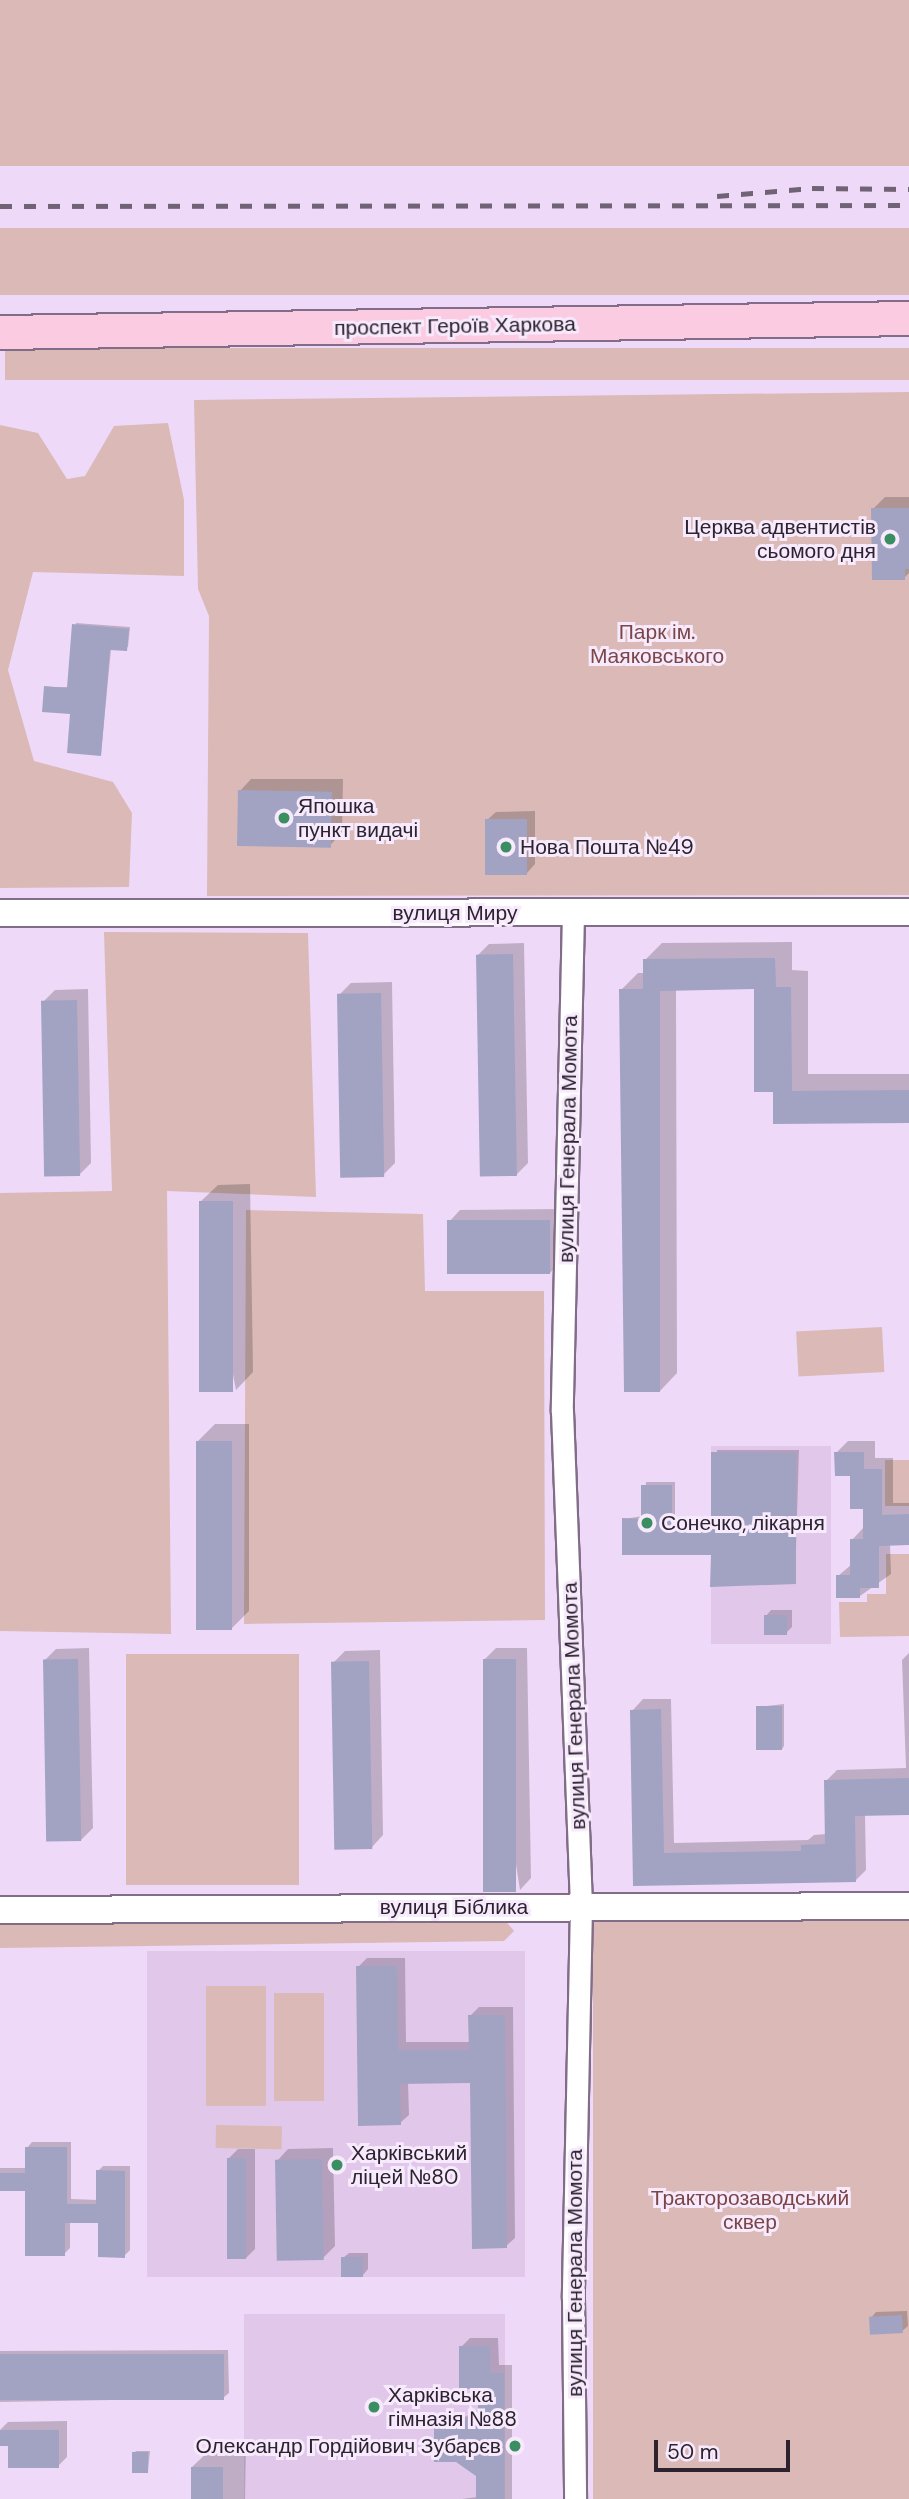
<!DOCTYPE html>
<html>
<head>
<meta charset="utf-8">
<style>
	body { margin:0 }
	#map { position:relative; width:909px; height:2499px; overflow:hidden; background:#efd9f8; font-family:"DM Sans",sans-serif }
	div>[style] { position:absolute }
	.built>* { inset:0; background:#e1c8eb; transform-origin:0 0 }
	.green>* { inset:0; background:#dab9b7; transform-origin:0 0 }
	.shadow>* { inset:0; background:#0003 }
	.building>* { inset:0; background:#a2a2c3; transform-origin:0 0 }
	.roads { filter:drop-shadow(2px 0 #816d88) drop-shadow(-2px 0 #816d88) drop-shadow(0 2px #816d88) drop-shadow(0 -2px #816d88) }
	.minor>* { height:21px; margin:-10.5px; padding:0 10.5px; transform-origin:10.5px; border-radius:10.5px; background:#fff }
	.tertiary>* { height:26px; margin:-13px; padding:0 13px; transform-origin:13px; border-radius:13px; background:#fff }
	.primary>* { height:33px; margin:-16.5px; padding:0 16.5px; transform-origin:16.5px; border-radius:16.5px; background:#fbcbe2 }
	.rail>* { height:5px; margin-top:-2.5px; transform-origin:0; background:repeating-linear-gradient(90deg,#716376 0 12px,transparent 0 24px) }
	.dots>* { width:19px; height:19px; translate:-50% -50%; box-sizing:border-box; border:4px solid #f7eafc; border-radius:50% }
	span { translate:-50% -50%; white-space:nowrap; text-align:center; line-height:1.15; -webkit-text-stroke:6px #f7eafc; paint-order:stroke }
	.street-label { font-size:21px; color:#2c232f }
	.poi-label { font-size:21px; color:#2c232f }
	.right { translate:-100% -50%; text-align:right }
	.left { translate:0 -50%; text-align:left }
	.park-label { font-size:21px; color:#7b4645 }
	.scale { position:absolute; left:654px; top:2440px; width:136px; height:32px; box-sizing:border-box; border:4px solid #2c232f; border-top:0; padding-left:9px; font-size:21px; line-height:24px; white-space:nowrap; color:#2c232f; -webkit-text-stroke:5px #f7eafc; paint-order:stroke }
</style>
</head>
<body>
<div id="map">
	<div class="built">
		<div style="left:831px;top:1446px;width:198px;height:120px;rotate:90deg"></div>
		<div style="left:525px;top:1951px;width:326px;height:378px;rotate:90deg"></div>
		<div style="left:505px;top:2314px;width:185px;height:261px;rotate:90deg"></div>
	</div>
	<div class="green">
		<div style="left:0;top:0;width:909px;height:166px"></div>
		<div style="left:909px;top:228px;width:67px;height:909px;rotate:90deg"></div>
		<div style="left:909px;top:348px;width:32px;height:904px;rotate:90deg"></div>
		<div style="clip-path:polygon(909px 392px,909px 895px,207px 896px,209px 616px,198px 589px,194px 400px)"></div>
		<div style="clip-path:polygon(168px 423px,184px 500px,184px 576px,33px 572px,8px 670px,34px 761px,113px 782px,132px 813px,129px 887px,0 888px,0 425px,38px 433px,67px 479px,85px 476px,114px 426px)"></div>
		<div style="clip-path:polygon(104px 932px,308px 933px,316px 1197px,167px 1191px,171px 1634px,0 1631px,0 1193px,112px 1191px)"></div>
		<div style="clip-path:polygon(246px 1210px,423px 1214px,425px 1291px,544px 1291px,545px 1620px,244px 1624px)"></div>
		<div style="left:882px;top:1327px;width:45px;height:86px;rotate:87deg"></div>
		<div style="left:885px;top:1460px;width:24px;height:46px"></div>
		<div style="clip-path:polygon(886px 1554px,909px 1554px,909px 1636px,840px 1637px,839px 1602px,867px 1602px,867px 1594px,886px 1594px)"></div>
		<div style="left:126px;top:1654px;width:173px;height:231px"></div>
		<div style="clip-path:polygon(504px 1919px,514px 1931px,504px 1941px,0 1948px,0 1923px)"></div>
		<div style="left:909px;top:1920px;width:579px;height:316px;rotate:90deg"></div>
		<div style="left:266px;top:1986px;width:120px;height:60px;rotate:90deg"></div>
		<div style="left:274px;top:1993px;width:50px;height:108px"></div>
		<div style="left:216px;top:2125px;width:66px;height:23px;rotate:1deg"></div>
	</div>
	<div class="shadow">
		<div style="clip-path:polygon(885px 497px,909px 497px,909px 573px,904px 578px,873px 509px)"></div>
		<div style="clip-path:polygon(76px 623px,130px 627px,128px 647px,111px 649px,101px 754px,72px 713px,45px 687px,68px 687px)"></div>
		<div style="clip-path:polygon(251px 779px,343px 779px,342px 833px,330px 845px,240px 791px)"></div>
		<div style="clip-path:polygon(535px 811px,535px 864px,527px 873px,487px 820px,496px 812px)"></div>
		<div style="clip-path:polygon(792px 942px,792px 970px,808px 971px,808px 1074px,909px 1074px,909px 1121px,775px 1090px,755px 987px,676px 989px,677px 1373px,660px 1391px,621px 990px,638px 973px,645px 973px,645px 960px,662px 943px)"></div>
		<div style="clip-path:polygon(524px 943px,528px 1163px,516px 1175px,477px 956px,489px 944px)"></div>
		<div style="clip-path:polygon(392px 982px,395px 1163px,383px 1175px,339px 995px,351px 983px)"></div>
		<div style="clip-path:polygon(88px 989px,91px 1163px,79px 1175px,43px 1002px,55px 990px)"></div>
		<div style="clip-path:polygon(250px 1184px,253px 1372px,236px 1390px,200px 1202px,218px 1185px)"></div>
		<div style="clip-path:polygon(561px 1209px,561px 1261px,550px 1273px,449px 1222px,460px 1210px)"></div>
		<div style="clip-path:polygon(215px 1424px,249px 1424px,249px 1611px,231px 1629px,197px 1442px)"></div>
		<div style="clip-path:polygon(848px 1441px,875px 1441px,875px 1458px,893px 1458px,893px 1503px,909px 1503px,909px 1544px,890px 1544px,891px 1574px,860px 1596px,838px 1576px,852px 1564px,852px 1540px,864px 1527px,864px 1507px,851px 1474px,836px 1453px)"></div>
		<div style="clip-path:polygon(717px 1450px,799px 1450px,795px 1583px,624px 1519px,643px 1516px,646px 1482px,675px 1482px,675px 1524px,713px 1525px)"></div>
		<div style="clip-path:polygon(771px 1610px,792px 1610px,792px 1627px,786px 1633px,766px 1616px)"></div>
		<div style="clip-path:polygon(89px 1648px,93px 1828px,81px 1840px,45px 1660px,56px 1649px)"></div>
		<div style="clip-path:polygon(496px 1648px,527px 1648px,531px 1878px,520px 1890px,484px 1660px)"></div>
		<div style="clip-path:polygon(380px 1650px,383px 1835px,372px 1847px,333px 1663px,345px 1651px)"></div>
		<div style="clip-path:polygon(909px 1653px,909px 1813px,865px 1814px,866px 1870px,855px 1881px,634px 1885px,632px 1711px,643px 1699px,671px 1699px,674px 1843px,808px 1840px,814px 1835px,827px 1834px,826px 1781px,837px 1770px,906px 1768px,902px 1660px)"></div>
		<div style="clip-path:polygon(784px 1704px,784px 1746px,782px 1749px,758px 1707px)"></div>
		<div style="clip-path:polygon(367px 1958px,405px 1958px,406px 2042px,470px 2042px,470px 2016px,479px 2007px,513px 2007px,515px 2238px,506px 2246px,472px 2081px,408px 2082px,409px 2115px,400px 2123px,358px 1967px)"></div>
		<div style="clip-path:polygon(32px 2142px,71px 2142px,71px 2199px,98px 2200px,98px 2171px,103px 2166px,130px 2166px,130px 2250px,124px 2256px,100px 2222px,70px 2221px,70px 2248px,64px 2254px,27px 2189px,0 2189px,0 2168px,27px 2168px,27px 2148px)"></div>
		<div style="clip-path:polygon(333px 2148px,335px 2246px,323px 2258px,277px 2161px,288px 2149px)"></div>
		<div style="clip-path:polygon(238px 2149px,255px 2149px,255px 2249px,246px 2258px,229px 2158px)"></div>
		<div style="clip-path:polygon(349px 2253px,368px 2253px,368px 2269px,363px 2275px,343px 2258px)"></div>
		<div style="clip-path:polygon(907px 2311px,908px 2326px,902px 2331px,871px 2318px,876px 2312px)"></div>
		<div style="clip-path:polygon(470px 2338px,498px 2338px,499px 2365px,512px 2365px,512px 2499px,462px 2499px,478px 2497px,477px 2475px,435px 2426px,444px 2418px,463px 2418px,480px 2409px,480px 2388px,461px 2347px)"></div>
		<div style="clip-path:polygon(228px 2350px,229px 2393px,223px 2398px,0 2402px,0 2351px)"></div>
		<div style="clip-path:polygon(67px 2421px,67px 2457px,58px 2466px,10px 2444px,0 2444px,0 2430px,8px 2422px)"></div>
		<div style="clip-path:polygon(216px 2444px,246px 2444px,245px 2499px,192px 2499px,192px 2467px)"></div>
		<div style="clip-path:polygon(136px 2451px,150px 2451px,148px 2471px,134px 2453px)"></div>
	</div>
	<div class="building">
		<div style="clip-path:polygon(871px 508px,909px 508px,909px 569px,905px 569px,905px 580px,872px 580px)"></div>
		<div style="clip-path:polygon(72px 624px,129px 629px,127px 651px,110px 650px,101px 756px,67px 753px,70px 714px,42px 712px,44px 686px,67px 688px)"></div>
		<div style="left:238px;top:790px;width:94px;height:56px;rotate:1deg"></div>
		<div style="left:527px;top:819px;width:56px;height:42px;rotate:90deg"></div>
		<div style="left:513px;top:954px;width:222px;height:37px;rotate:89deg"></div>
		<div style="clip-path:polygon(775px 958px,776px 987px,791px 987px,792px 1091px,909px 1090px,909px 1123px,773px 1124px,773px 1092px,754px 1092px,754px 989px,660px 991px,660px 1392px,624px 1392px,619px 989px,643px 989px,643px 959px)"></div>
		<div style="left:381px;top:993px;width:184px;height:44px;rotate:89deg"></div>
		<div style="left:77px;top:1000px;width:176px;height:36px;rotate:89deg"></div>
		<div style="left:199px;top:1201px;width:34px;height:191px"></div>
		<div style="left:550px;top:1220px;width:54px;height:103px;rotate:90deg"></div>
		<div style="left:196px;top:1441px;width:36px;height:189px"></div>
		<div style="clip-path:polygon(711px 1452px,796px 1453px,796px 1584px,710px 1587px,711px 1555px,622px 1555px,622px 1518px,641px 1519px,641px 1485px,672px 1485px,672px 1527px,711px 1528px)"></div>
		<div style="clip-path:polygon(834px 1452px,864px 1452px,864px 1469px,882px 1469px,882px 1515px,909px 1514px,909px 1545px,879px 1546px,879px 1588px,860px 1588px,860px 1598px,836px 1598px,836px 1575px,850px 1575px,850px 1539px,863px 1539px,863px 1509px,850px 1509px,850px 1476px,835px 1476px)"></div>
		<div style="left:764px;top:1615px;width:23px;height:20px"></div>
		<div style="left:78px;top:1659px;width:182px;height:35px;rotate:89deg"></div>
		<div style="left:483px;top:1659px;width:33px;height:233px"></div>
		<div style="left:369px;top:1661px;width:188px;height:38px;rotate:89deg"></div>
		<div style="left:756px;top:1706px;width:26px;height:44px"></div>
		<div style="clip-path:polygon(661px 1709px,664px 1853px,801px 1851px,801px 1845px,825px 1844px,824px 1780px,909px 1778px,909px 1815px,855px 1816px,856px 1882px,633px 1886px,630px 1710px)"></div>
		<div style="clip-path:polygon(356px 1966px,397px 1966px,398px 2050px,469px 2050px,468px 2015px,505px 2015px,507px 2248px,472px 2249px,470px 2083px,400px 2084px,401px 2125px,358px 2126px)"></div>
		<div style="clip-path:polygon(25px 2147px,67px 2147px,67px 2204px,96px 2204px,96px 2170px,125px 2171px,125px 2258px,98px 2257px,98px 2223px,65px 2223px,65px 2256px,25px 2256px,25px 2191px,0 2191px,0 2173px,25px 2173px)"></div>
		<div style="left:227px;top:2158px;width:19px;height:101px"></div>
		<div style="left:322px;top:2159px;width:101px;height:47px;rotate:89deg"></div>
		<div style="left:363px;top:2257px;width:20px;height:22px;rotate:90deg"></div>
		<div style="left:902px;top:2315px;width:18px;height:33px;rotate:87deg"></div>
		<div style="clip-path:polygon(459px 2346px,490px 2346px,490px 2373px,504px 2373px,504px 2499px,476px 2499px,476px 2476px,456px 2462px,434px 2462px,434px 2426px,453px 2426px,478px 2413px,478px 2389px,459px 2389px)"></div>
		<div style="left:224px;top:2354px;width:46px;height:224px;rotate:90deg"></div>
		<div style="clip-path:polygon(0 2430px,59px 2430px,59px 2468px,8px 2468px,8px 2446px,0 2446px)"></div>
		<div style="left:132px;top:2452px;width:16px;height:21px"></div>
		<div style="left:191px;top:2467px;width:32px;height:32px"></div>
	</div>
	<div class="roads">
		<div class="minor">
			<div style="left:573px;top:913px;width:498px;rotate:91.3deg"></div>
			<div style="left:562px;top:1411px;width:495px;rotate:87.8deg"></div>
			<div style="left:581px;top:1906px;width:392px;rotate:91.2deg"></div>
			<div style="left:573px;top:2298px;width:201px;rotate:89.4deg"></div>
		</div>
		<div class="tertiary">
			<div style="left:0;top:913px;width:909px;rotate:-0.06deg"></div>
			<div style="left:0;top:1910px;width:909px;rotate:-0.25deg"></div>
		</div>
		<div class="primary">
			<div style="left:0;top:332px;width:909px;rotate:-0.88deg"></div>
		</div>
	</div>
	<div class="rail">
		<div style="left:717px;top:196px;width:95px;rotate:-4.8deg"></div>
		<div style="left:812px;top:188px;width:97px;rotate:0.6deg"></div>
		<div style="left:0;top:206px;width:909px;rotate:-0.06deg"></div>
	</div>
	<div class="dots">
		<div style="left:890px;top:539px;background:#3a8e61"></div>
		<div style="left:284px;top:818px;background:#3a8e61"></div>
		<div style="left:506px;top:847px;background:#3a8e61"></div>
		<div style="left:647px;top:1523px;background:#3a8e61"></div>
		<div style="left:337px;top:2165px;background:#3a8e61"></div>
		<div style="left:374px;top:2407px;background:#3a8e61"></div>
		<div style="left:515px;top:2446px;background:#3a8e61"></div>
	</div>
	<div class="street-label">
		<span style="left:455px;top:326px;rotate:-1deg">проспект Героїв Харкова</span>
		<span style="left:455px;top:913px">вулиця Миру</span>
		<span style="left:568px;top:1139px;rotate:-89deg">вулиця Генерала Момота</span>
		<span style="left:574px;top:1706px;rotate:-92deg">вулиця Генерала Момота</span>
		<span style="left:454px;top:1907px">вулиця Біблика</span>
		<span style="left:575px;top:2273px;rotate:-90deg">вулиця Генерала Момота</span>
	</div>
	<div class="poi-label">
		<span class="right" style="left:876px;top:539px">Церква адвентистів<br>сьомого дня</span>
		<span class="left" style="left:298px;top:818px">Япошка<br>пункт видачі</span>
		<span class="left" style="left:520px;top:847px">Нова Пошта №49</span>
		<span class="left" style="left:661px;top:1523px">Сонечко, лікарня</span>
		<span class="left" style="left:351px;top:2165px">Харківський<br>ліцей №80</span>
		<span class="left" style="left:388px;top:2407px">Харківська<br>гімназія №88</span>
		<span class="right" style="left:501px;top:2446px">Олександр Гордійович Зубарєв</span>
	</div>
	<div class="park-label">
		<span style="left:657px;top:644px">Парк ім.<br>Маяковського</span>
		<span style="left:750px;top:2210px">Тракторозаводський<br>сквер</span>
	</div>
	<div class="scale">50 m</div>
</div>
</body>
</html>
